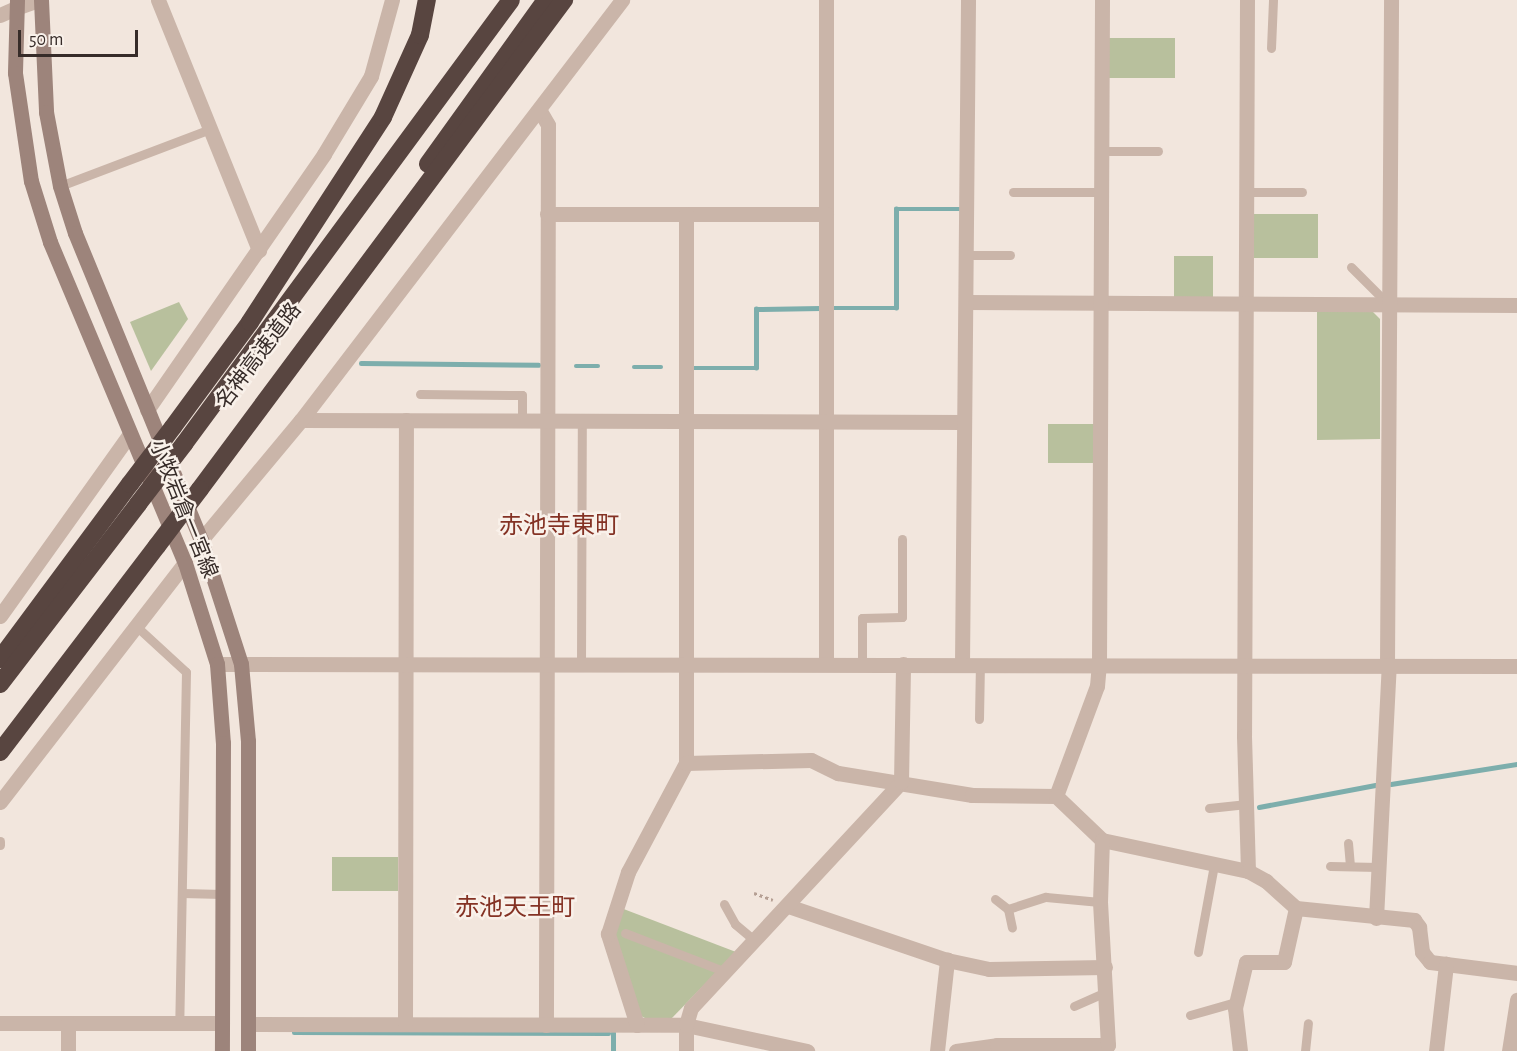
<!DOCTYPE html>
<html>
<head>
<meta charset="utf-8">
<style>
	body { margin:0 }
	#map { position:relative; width:1517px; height:1051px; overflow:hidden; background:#f2e6dd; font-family:"Alegreya Sans","Noto Sans JP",sans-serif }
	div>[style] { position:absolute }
	.green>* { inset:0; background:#b8c09d; transform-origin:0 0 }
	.stream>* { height:4.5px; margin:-2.25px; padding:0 2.25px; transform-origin:2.25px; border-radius:2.25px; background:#7daeac }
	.path>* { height:3px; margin-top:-1.5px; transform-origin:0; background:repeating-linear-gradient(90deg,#b59f93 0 3px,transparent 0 6px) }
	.service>* { height:9px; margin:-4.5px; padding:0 4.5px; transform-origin:4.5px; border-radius:4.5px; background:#cab5a9 }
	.minor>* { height:15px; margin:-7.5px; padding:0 7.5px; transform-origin:7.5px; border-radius:7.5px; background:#cab5a9 }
	.tertiary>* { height:15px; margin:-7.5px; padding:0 7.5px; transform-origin:7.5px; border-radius:7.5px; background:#cab5a9 }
	.secondary>* { height:15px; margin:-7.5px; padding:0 7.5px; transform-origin:7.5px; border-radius:7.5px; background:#9d847b }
	.motorway>* { height:18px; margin:-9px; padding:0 9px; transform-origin:9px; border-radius:9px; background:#584540 }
	.motorway-bridge>* { height:18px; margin:-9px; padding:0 9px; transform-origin:9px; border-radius:9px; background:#584540 }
	span { translate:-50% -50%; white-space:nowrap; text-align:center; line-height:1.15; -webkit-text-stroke:5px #f9f1ea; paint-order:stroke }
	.street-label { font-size:21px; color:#372c29 }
	.quarter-label { font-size:24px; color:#843224 }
	.scale { position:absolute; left:18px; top:30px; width:120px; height:27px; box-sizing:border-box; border:3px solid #372c29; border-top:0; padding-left:8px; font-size:18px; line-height:21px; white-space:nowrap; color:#372c29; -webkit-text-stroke:4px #f9f1ea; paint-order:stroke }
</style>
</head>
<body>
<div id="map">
	<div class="green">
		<div style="left:1109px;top:38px;width:66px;height:40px"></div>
		<div style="left:1254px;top:214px;width:64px;height:44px"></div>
		<div style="left:1174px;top:256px;width:39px;height:42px"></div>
		<div style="clip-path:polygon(179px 302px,188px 319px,151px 371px,130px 322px)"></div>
		<div style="clip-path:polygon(1317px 312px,1373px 312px,1380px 319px,1380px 439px,1317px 440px)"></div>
		<div style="left:1048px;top:424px;width:48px;height:39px"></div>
		<div style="left:332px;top:857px;width:66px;height:34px"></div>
		<div style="clip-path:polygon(621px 908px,736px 952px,671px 1019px,647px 1019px,639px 1015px,613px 934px)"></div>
	</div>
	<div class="stream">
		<div style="left:830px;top:308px;width:66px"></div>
		<div style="left:896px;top:308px;width:99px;rotate:-90deg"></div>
		<div style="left:896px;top:209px;width:64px"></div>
		<div style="left:361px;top:363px;width:177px;rotate:0.6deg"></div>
		<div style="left:576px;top:366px;width:22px"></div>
		<div style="left:634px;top:367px;width:27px"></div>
		<div style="left:691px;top:368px;width:65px"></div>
		<div style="left:756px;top:368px;width:59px;rotate:-90deg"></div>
		<div style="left:756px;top:309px;width:64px;rotate:-0.9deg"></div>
		<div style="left:1391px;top:784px;width:128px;rotate:-9deg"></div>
		<div style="left:1259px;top:807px;width:118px;rotate:-10.7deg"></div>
		<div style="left:294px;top:1032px;width:314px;rotate:0.2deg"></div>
		<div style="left:613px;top:1051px;width:18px;rotate:-90deg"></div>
	</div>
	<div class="path">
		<div style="left:754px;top:893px;width:20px;rotate:20deg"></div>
	</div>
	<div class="service">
		<div style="left:1271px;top:48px;width:48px;rotate:-87.6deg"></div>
		<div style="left:1102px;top:151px;width:56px"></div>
		<div style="left:60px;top:186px;width:160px;rotate:-20.8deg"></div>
		<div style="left:1013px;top:192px;width:88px"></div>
		<div style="left:1246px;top:192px;width:56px"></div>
		<div style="left:966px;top:255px;width:44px"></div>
		<div style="left:1351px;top:267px;width:54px;rotate:45deg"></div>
		<div style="left:420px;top:394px;width:102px;rotate:0.6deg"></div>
		<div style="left:522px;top:395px;width:25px;rotate:90deg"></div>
		<div style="left:136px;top:626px;width:68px;rotate:42.6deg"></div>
		<div style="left:186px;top:672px;width:351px;rotate:91.1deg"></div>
		<div style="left:581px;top:663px;width:242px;rotate:-89.8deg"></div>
		<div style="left:862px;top:664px;width:46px;rotate:-90deg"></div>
		<div style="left:862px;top:618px;width:40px;rotate:-1.4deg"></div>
		<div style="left:902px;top:617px;width:78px;rotate:-90deg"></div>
		<div style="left:979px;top:719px;width:55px;rotate:-89deg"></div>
		<div style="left:1209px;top:808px;width:38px;rotate:-6deg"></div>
		<div style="left:0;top:841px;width:4px;rotate:90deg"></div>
		<div style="left:1348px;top:843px;width:23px;rotate:85deg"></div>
		<div style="left:1330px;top:866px;width:48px;rotate:1.2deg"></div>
		<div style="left:182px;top:893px;width:40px;rotate:1.4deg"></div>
		<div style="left:995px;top:899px;width:16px;rotate:38deg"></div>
		<div style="left:1008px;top:909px;width:19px;rotate:78deg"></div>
		<div style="left:724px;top:904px;width:23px;rotate:61deg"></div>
		<div style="left:735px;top:924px;width:26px;rotate:40deg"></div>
		<div style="left:1008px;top:909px;width:40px;rotate:-18deg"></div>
		<div style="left:1046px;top:897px;width:54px;rotate:5.3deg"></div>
		<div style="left:625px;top:933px;width:108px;rotate:21.1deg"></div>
		<div style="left:1198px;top:952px;width:88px;rotate:-79.6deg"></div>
		<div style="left:1074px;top:1006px;width:35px;rotate:-24deg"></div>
		<div style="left:1190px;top:1015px;width:48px;rotate:-15.8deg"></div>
		<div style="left:1305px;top:1051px;width:28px;rotate:-84deg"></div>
	</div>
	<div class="minor">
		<div style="left:158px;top:0;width:270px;rotate:68deg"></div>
		<div style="left:826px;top:0;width:664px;rotate:90deg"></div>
		<div style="left:1247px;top:0;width:736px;rotate:90.23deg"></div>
		<div style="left:1244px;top:736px;width:135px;rotate:88.3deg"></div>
		<div style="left:16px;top:8px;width:23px;rotate:-20deg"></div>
		<div style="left:540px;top:111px;width:16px;rotate:60deg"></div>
		<div style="left:548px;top:125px;width:900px;rotate:90.13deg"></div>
		<div style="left:547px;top:214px;width:279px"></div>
		<div style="left:966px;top:302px;width:551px;rotate:0.31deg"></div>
		<div style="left:147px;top:410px;width:311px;rotate:-55.3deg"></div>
		<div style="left:324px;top:154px;width:91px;rotate:-58.9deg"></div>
		<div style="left:371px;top:76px;width:79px;rotate:-74.6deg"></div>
		<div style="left:301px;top:420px;width:663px;rotate:0.17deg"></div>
		<div style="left:201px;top:540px;width:156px;rotate:-50.2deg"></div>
		<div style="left:301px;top:420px;width:529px;rotate:-52.61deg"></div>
		<div style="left:0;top:616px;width:224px;rotate:-54.5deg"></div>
		<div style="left:962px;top:664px;width:664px;rotate:-89.48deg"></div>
		<div style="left:1387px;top:664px;width:664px;rotate:-89.65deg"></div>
		<div style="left:686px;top:763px;width:549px;rotate:-90deg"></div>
		<div style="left:1056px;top:796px;width:117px;rotate:-69.6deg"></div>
		<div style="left:1097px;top:686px;width:22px;rotate:-85deg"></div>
		<div style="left:1099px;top:664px;width:664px;rotate:-89.74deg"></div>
		<div style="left:0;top:802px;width:302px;rotate:-52.3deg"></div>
		<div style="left:788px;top:906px;width:168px;rotate:18.8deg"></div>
		<div style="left:947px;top:960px;width:43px;rotate:12.1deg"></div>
		<div style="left:989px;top:969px;width:116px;rotate:-1deg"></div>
		<div style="left:1376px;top:918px;width:254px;rotate:-87.1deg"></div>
		<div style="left:0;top:1023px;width:222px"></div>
		<div style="left:248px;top:1024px;width:438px;rotate:0.1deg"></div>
		<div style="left:686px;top:1025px;width:124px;rotate:12.1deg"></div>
		<div style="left:405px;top:1024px;width:604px;rotate:-89.91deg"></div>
		<div style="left:637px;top:1025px;width:96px;rotate:-107.7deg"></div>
		<div style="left:608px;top:934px;width:65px;rotate:-72.1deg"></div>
		<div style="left:628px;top:872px;width:123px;rotate:-62deg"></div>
		<div style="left:686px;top:763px;width:125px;rotate:-1.4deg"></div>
		<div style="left:811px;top:760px;width:30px;rotate:26deg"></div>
		<div style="left:838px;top:773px;width:136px;rotate:9.3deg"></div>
		<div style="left:972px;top:795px;width:84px;rotate:0.7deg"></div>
		<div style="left:1056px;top:796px;width:64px;rotate:43.7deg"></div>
		<div style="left:1102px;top:840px;width:149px;rotate:12deg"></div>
		<div style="left:1248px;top:871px;width:21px;rotate:29deg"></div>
		<div style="left:1266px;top:881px;width:40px;rotate:42deg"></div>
		<div style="left:1296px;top:908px;width:119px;rotate:5.8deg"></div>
		<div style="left:1414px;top:920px;width:9px;rotate:54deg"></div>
		<div style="left:1419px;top:927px;width:25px;rotate:83deg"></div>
		<div style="left:1422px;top:952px;width:13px;rotate:51deg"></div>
		<div style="left:1430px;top:962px;width:88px;rotate:7.2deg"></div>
		<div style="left:68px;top:1051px;width:28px;rotate:-90deg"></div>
		<div style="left:686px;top:1051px;width:26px;rotate:-90deg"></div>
		<div style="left:686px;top:1025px;width:18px;rotate:-74deg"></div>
		<div style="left:691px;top:1008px;width:309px;rotate:-47.1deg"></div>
		<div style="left:901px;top:782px;width:118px;rotate:-89deg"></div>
		<div style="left:937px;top:1051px;width:92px;rotate:-83.7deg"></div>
		<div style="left:956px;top:1051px;width:41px;rotate:-8.3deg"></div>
		<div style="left:997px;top:1045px;width:111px"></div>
		<div style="left:1108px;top:1045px;width:143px;rotate:-93.2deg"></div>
		<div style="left:1100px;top:902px;width:62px;rotate:-88.2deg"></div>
		<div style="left:1240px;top:1051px;width:43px;rotate:-96.6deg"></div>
		<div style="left:1235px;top:1008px;width:47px;rotate:-76.6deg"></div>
		<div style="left:1246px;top:962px;width:38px"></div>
		<div style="left:1284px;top:962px;width:55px;rotate:-77.5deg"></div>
		<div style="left:1436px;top:1051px;width:88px;rotate:-83.4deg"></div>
		<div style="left:1509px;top:1051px;width:52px;rotate:-81.1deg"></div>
	</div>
	<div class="tertiary">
		<div style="left:0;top:15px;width:17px;rotate:-24deg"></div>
		<div style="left:217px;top:664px;width:1300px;rotate:0.09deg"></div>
	</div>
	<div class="secondary">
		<div style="left:17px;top:0;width:73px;rotate:91.6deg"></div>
		<div style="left:15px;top:73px;width:109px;rotate:81.6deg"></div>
		<div style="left:31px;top:181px;width:64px;rotate:72.7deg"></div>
		<div style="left:50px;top:242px;width:348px;rotate:67.2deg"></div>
		<div style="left:185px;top:563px;width:106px;rotate:72.4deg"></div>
		<div style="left:217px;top:664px;width:79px;rotate:85.7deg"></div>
		<div style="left:223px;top:743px;width:308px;rotate:90.2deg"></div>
		<div style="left:41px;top:0;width:112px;rotate:87.4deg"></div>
		<div style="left:46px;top:112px;width:75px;rotate:79.3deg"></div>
		<div style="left:60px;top:186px;width:49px;rotate:72.3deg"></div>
		<div style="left:75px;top:233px;width:332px;rotate:67.7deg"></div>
		<div style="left:201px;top:540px;width:130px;rotate:72.1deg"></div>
		<div style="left:241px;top:664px;width:77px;rotate:84.8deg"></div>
		<div style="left:248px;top:741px;width:310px;rotate:90deg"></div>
	</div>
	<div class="motorway">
		<div style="left:428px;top:164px;width:202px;rotate:-54.3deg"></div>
		<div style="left:173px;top:427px;width:130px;rotate:-53.7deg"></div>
		<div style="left:250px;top:322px;width:244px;rotate:-57deg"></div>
		<div style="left:383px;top:117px;width:90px;rotate:-65.7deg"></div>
		<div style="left:420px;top:35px;width:36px;rotate:-79deg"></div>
		<div style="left:184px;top:444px;width:551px;rotate:-53.63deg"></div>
		<div style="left:200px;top:489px;width:610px;rotate:-53.34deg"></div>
		<div style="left:0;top:659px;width:218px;rotate:-53.4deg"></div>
		<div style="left:0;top:684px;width:227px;rotate:-52.5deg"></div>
		<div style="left:0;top:752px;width:259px;rotate:-52.7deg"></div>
	</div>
	<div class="motorway-bridge">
		<div style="left:130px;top:484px;width:71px;rotate:-53deg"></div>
		<div style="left:138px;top:504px;width:76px;rotate:-52.5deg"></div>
		<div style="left:157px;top:546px;width:71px;rotate:-53deg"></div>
	</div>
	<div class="street-label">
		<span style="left:259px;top:356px;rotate:-53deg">名神高速道路</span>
		<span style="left:183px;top:509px;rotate:68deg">小牧岩倉一宮線</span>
	</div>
	<div class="quarter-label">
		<span style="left:559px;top:527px">赤池寺東町</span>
		<span style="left:515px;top:909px">赤池天王町</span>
	</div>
	<div class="scale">50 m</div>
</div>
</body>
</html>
